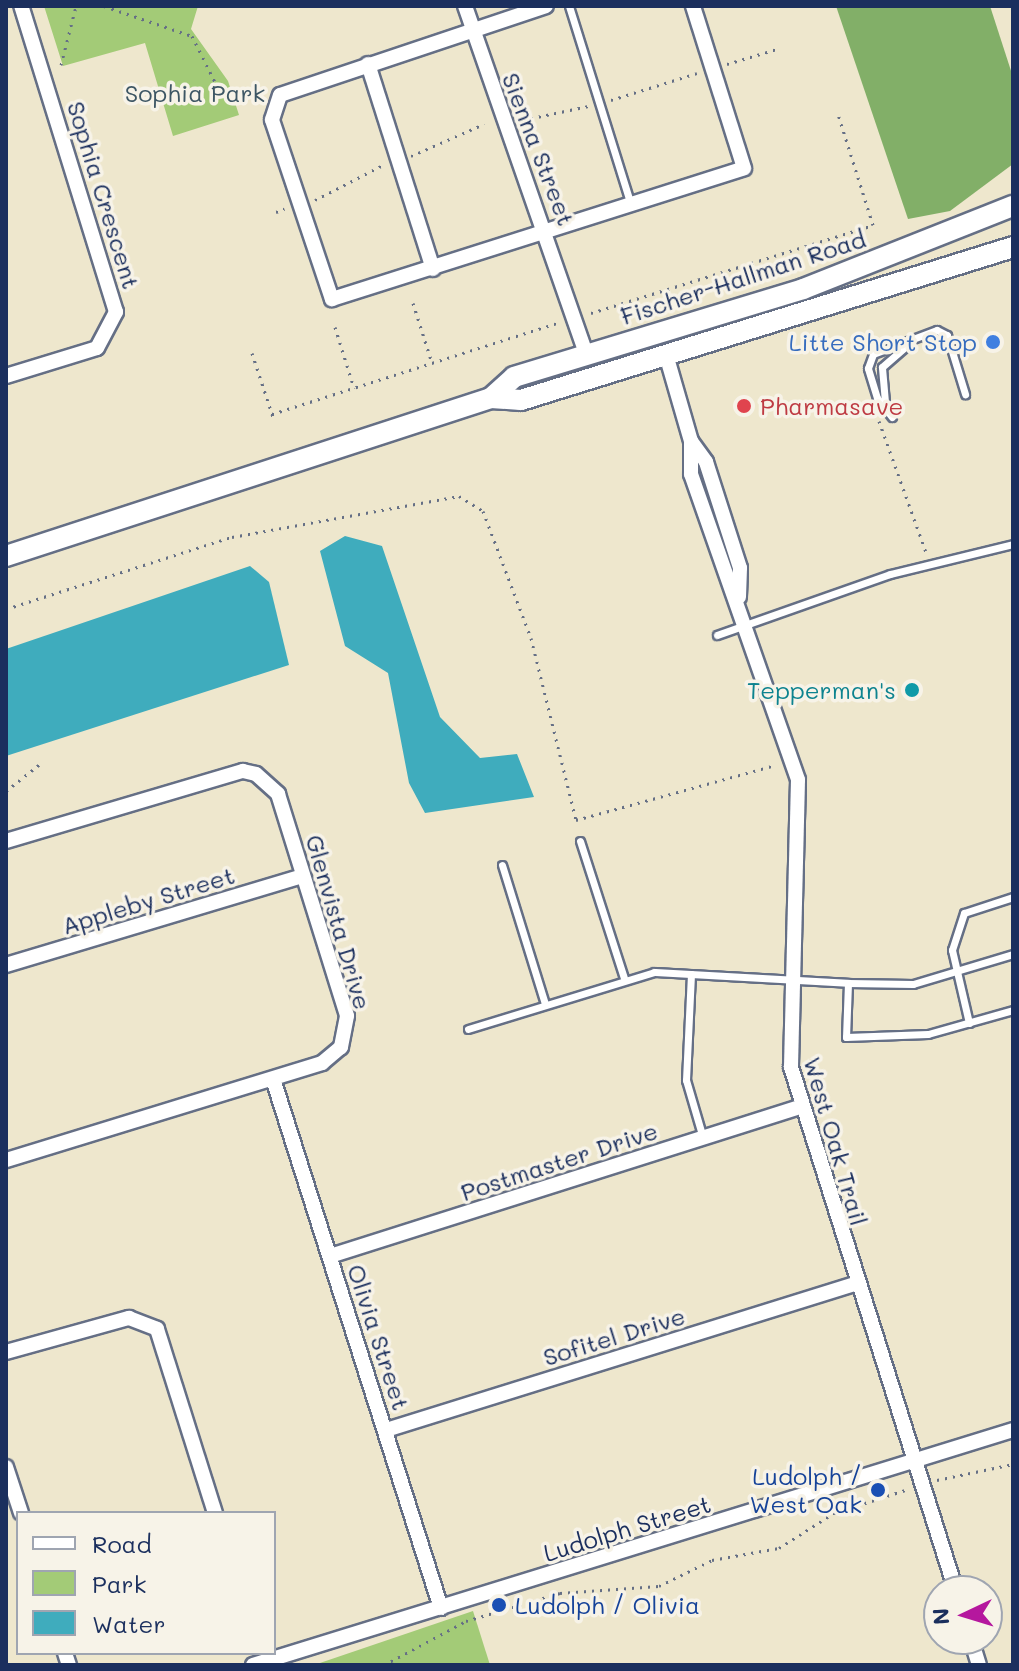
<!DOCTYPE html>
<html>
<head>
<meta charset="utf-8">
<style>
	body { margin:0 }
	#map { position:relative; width:1019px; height:1671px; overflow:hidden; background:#eee7cd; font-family:Mali,sans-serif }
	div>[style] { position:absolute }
	.green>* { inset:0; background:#a3cb77 }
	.forest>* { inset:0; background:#82af68 }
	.water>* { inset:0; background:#3facbd }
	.path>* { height:3px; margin-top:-1.5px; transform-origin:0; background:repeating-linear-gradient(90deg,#656f85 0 2px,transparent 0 8px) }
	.roads { filter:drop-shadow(2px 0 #656f85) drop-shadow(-2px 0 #656f85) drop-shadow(0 2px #656f85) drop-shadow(0 -2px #656f85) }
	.service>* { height:7px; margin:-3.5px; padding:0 3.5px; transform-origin:3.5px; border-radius:3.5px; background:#fff }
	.minor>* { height:14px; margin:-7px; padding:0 7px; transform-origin:7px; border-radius:7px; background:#fff }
	.secondary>* { height:20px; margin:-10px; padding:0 10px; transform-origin:10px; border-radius:10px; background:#fff }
	.dots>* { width:22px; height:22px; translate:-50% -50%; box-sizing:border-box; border:4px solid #f7f3e8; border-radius:50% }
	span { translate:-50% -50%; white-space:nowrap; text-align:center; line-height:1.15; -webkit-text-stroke:7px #f7f3e8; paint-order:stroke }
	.park-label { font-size:24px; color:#3d5664 }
	.street-label { font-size:24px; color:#1b2f5e }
	.shop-label { font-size:24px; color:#366cbe }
	.right { translate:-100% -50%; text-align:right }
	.health-label { font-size:24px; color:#be3a42 }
	.left { translate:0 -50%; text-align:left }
	.culture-label { font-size:24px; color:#0d838f }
	.transit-label { font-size:24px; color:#164399 }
	.frame { position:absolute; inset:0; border:8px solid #1b2f5e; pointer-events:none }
	.legend { position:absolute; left:16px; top:1511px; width:260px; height:144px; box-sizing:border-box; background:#f7f3e8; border:2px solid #9fa5b1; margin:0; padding:10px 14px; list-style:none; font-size:24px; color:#1b2f5e }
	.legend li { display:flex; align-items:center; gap:16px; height:40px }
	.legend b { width:40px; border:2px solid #9fa5b1 }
	.north { position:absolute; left:923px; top:1575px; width:80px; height:80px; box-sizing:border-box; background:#f7f3e8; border:2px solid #9fa5b1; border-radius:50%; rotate:266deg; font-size:22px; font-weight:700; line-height:32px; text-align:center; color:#1b2f5e }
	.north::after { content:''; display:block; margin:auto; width:28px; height:36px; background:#b5179e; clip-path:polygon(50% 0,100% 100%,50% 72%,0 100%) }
</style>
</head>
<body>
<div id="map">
	<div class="green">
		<div style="clip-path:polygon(44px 6px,198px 6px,191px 29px,228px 81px,239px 115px,173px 136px,145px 43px,63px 66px)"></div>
		<div style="clip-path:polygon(473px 1611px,490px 1665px,314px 1665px)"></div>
	</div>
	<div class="forest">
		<div style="clip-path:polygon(836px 6px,990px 6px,1013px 77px,1013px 164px,950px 211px,908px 219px)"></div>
	</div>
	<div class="water">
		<div style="clip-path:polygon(345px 536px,382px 546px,440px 717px,480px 758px,517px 754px,534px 797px,425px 813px,409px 783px,388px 673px,345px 646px,320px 551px)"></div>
		<div style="clip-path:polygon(250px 566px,269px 582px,289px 665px,6px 756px,6px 649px)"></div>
	</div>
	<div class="path">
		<div style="left:104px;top:6px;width:93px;rotate:18.8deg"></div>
		<div style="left:192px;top:36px;width:65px;rotate:63.4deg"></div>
		<div style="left:221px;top:94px;width:14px;rotate:8deg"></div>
		<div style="left:727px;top:64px;width:52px;rotate:-16.7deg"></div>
		<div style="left:61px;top:65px;width:61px;rotate:-75.7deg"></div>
		<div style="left:611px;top:100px;width:90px;rotate:-17.4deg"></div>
		<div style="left:523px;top:120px;width:67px;rotate:-12deg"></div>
		<div style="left:411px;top:156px;width:80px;rotate:-23.7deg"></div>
		<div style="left:315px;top:200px;width:79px;rotate:-27.2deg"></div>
		<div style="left:276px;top:212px;width:9px;rotate:-21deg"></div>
		<div style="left:413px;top:303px;width:63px;rotate:72.4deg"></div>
		<div style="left:591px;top:313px;width:295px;rotate:-17.3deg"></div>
		<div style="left:873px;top:225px;width:116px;rotate:-107.5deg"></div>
		<div style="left:335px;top:327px;width:64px;rotate:72.7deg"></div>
		<div style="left:252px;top:353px;width:71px;rotate:71.8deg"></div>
		<div style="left:272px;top:414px;width:299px;rotate:-17.7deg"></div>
		<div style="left:879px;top:421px;width:139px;rotate:70.3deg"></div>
		<div style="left:6px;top:609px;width:237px;rotate:-17.7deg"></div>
		<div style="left:232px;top:537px;width:231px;rotate:-10.2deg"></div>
		<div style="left:459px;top:496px;width:28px;rotate:32deg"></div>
		<div style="left:483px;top:511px;width:136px;rotate:69.3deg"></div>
		<div style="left:531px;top:638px;width:187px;rotate:76.1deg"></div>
		<div style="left:576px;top:820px;width:206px;rotate:-15.4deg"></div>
		<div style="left:6px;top:791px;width:43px;rotate:-38.5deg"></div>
		<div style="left:937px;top:1480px;width:78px;rotate:-11.9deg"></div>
		<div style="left:384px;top:1665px;width:93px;rotate:-28.2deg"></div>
		<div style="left:466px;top:1621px;width:98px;rotate:-16.6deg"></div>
		<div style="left:560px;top:1593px;width:99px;rotate:-4deg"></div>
		<div style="left:659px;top:1586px;width:59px;rotate:-26.1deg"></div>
		<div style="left:712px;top:1560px;width:68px;rotate:-10.2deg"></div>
		<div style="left:779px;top:1548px;width:65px;rotate:-32.5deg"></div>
		<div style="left:834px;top:1513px;width:75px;rotate:-17.9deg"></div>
	</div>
	<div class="roads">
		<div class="service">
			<div style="left:569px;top:6px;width:208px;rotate:72.7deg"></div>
			<div style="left:885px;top:402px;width:35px;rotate:-95deg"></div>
			<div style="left:882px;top:367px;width:35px;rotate:-41deg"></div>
			<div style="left:892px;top:417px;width:24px;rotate:-128deg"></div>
			<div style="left:877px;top:398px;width:31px;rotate:-107deg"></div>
			<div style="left:868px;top:368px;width:15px;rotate:-70deg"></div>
			<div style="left:873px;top:354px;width:68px;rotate:-20.6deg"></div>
			<div style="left:937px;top:330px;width:11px;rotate:27deg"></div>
			<div style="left:947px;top:335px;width:62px;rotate:73deg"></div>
			<div style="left:717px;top:635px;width:183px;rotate:-19.4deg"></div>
			<div style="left:890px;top:574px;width:127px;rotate:-13.7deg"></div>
			<div style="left:580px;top:841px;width:144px;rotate:72.2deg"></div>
			<div style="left:502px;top:865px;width:145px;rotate:72.8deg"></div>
			<div style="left:691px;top:974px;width:106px;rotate:92.7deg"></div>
			<div style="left:686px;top:1080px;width:60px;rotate:73.7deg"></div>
			<div style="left:848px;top:983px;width:65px;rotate:0.9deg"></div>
			<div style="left:913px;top:984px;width:104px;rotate:-16.7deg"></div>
			<div style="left:969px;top:1023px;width:75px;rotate:-103.1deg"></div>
			<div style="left:952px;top:950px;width:39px;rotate:-72deg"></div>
			<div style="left:964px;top:913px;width:52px;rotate:-18.1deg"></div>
			<div style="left:468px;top:1029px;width:195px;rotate:-17deg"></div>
			<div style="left:654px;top:972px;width:194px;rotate:3.2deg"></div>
			<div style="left:848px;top:983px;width:54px;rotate:92.1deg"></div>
			<div style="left:846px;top:1037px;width:82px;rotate:-2.1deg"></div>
			<div style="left:928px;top:1034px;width:88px;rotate:-15.8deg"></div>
		</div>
		<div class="minor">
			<div style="left:465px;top:6px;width:368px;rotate:70.8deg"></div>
			<div style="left:546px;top:6px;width:280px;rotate:161.5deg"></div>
			<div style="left:280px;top:95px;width:26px;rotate:108deg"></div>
			<div style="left:272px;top:120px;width:189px;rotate:71.5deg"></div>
			<div style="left:332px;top:299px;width:432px;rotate:-17.6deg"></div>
			<div style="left:744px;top:168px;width:170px;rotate:-107.5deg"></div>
			<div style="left:368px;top:64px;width:215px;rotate:72.4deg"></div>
			<div style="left:667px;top:358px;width:86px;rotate:73.9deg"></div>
			<div style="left:691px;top:441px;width:33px;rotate:90deg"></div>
			<div style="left:691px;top:474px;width:324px;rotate:70.7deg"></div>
			<div style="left:798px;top:780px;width:287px;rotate:91.4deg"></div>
			<div style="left:791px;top:1067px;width:549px;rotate:72.52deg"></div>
			<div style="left:6px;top:376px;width:95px;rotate:-17.1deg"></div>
			<div style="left:97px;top:348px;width:41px;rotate:-62.2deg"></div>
			<div style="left:116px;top:312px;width:320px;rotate:-107.2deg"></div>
			<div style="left:691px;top:441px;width:26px;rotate:54deg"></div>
			<div style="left:706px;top:462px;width:111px;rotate:72.2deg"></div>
			<div style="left:740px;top:568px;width:29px;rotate:92deg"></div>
			<div style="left:6px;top:841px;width:247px;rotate:-16.5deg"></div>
			<div style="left:243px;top:771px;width:13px;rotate:13deg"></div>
			<div style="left:256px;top:774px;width:30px;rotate:42deg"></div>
			<div style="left:278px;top:794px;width:232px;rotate:72.7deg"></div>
			<div style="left:347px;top:1016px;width:32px;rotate:101deg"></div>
			<div style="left:341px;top:1047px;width:25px;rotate:140deg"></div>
			<div style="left:322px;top:1063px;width:331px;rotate:162.9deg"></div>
			<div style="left:6px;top:965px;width:310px;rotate:-16.7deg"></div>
			<div style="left:273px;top:1079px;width:555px;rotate:72.38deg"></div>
			<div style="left:330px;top:1256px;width:494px;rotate:-17.6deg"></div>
			<div style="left:6px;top:1352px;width:128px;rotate:-15.5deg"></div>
			<div style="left:129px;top:1318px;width:30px;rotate:21deg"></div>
			<div style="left:157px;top:1329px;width:193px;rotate:72.5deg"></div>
			<div style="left:386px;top:1430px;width:491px;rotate:-17.3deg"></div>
			<div style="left:6px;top:1467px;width:48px;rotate:71.9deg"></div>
			<div style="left:971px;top:1639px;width:27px;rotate:73deg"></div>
			<div style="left:65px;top:1653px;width:13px;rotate:72deg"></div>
			<div style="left:253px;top:1665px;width:796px;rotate:-17.18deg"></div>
		</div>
		<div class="secondary">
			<div style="left:491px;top:398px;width:31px;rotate:-42deg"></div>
			<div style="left:514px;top:377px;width:302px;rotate:-16.9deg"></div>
			<div style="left:803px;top:289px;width:226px;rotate:-21.6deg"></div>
			<div style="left:6px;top:556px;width:510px;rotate:-18.04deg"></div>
			<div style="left:491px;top:398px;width:30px;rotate:4deg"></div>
			<div style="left:521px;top:400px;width:515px;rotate:-17.27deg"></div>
		</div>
	</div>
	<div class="dots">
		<div style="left:993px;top:342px;background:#3f7fe0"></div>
		<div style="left:744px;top:406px;background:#e0444e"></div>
		<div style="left:912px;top:690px;background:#0f9aa8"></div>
		<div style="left:878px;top:1490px;background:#1a4fb4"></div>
		<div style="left:499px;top:1605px;background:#1a4fb4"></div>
	</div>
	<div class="park-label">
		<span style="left:195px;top:93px">Sophia Park</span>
	</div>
	<div class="street-label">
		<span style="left:539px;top:149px;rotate:69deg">Sienna Street</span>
		<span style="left:104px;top:195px;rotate:73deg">Sophia Crescent</span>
		<span style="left:743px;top:277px;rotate:-18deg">Fischer-Hallman Road</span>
		<span style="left:148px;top:900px;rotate:-17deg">Appleby Street</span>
		<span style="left:339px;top:922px;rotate:74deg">Glenvista Drive</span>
		<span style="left:836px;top:1141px;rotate:74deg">West Oak Trail</span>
		<span style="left:559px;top:1161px;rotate:-18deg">Postmaster Drive</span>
		<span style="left:614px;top:1336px;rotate:-17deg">Sofitel Drive</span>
		<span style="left:379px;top:1337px;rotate:72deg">Olivia Street</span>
		<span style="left:627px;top:1528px;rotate:-17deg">Ludolph Street</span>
	</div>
	<div class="shop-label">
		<span class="right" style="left:977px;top:342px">Litte Short Stop</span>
	</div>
	<div class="health-label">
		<span class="left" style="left:760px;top:406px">Pharmasave</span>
	</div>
	<div class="culture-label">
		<span class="right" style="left:896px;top:690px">Tepperman's</span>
	</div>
	<div class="transit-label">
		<span class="right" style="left:862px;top:1490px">Ludolph /<br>West Oak</span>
		<span class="left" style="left:515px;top:1605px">Ludolph / Olivia</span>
	</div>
	<div class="frame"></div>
	<ul class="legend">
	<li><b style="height:10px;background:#fff"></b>Road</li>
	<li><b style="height:22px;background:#a3cb77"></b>Park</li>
	<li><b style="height:22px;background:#3facbd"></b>Water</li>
	</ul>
	<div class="north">N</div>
</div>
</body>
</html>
